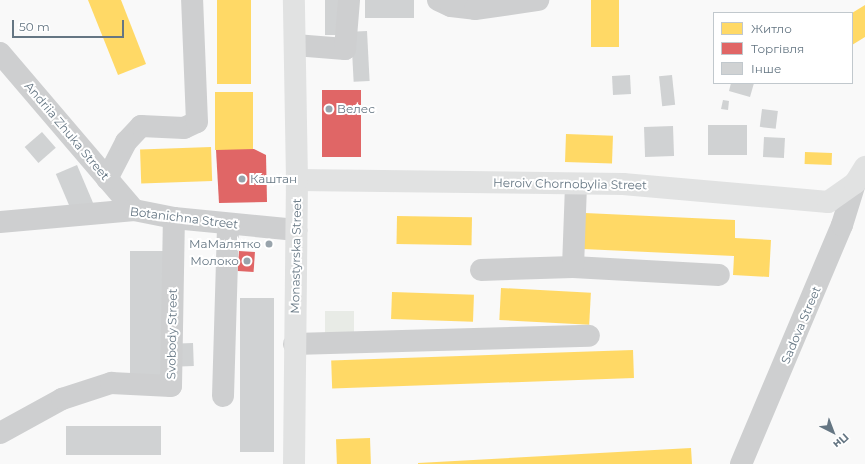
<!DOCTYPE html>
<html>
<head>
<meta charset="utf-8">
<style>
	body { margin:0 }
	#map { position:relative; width:865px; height:464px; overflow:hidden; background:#f9f9f9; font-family:Montserrat,sans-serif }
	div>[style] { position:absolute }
	.green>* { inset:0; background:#e8ebe6; transform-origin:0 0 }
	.homes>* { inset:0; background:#ffd966; transform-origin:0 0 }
	.shops>* { inset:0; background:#e06666; transform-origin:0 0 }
	.building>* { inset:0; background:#d0d2d3; transform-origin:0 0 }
	.minor>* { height:22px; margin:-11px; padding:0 11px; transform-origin:11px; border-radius:11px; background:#cecfd0 }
	.major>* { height:22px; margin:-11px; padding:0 11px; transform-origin:11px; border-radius:11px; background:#e1e2e2 }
	.dots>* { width:11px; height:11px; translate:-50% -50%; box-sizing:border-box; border:2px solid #fff; border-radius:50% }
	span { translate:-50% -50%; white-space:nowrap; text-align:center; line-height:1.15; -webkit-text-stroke:4px #fff; paint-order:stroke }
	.poi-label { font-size:12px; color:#657683 }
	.left { translate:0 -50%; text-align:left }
	.right { translate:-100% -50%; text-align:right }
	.street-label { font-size:12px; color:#657683 }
	.legend { position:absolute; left:713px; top:12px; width:140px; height:72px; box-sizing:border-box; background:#fff; border:1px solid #c1c8cd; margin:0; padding:5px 7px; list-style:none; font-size:12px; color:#657683 }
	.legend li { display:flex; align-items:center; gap:8px; height:20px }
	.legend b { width:20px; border:1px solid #c1c8cd }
	.north { position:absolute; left:813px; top:412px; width:40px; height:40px; -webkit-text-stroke:3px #fff; paint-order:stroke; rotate:138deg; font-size:11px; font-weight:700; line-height:16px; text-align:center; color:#657683 }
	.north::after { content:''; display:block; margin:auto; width:14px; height:18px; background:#657683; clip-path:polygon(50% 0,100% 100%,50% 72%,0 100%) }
	.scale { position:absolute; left:12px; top:20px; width:112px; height:18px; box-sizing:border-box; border:2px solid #657683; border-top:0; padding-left:5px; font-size:12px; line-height:14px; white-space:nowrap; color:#657683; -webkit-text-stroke:3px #fff; paint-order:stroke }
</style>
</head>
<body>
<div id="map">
	<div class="green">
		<div style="left:325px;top:311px;width:29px;height:23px"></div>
	</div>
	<div class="homes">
		<div style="clip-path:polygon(88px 0,121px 0,146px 64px,118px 75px)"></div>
		<div style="left:217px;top:0;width:34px;height:84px"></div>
		<div style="left:591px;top:0;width:28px;height:47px"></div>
		<div style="clip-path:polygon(865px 5px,865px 37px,852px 45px,852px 13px)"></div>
		<div style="left:215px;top:92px;width:38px;height:58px"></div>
		<div style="left:566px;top:134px;width:47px;height:28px;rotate:2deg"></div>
		<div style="left:211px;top:147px;width:34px;height:71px;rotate:88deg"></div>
		<div style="left:805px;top:152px;width:27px;height:12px;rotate:2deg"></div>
		<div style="clip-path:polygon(585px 213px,735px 220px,735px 238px,771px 240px,769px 277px,733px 275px,734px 256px,583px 249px)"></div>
		<div style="left:397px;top:216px;width:75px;height:28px;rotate:1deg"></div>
		<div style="left:501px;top:288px;width:90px;height:32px;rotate:3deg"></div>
		<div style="left:392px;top:292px;width:82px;height:27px;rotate:2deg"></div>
		<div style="left:633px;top:350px;width:28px;height:302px;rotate:88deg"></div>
		<div style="left:370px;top:438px;width:26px;height:34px;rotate:88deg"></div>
		<div style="clip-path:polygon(691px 448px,692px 464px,418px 464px,418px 463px)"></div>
	</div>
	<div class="shops">
		<div style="left:322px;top:90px;width:39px;height:67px"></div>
		<div style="clip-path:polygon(254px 149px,266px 155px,267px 202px,219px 203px,216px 150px)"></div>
		<div style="left:239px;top:251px;width:16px;height:20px;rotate:4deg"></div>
	</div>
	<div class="building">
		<div style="left:325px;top:0;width:14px;height:35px"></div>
		<div style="left:365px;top:0;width:49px;height:18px"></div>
		<div style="left:367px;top:31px;width:50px;height:16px;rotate:87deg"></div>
		<div style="left:630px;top:75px;width:19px;height:18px;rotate:87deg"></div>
		<div style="left:672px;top:75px;width:30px;height:13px;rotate:84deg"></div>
		<div style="clip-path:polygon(731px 83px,754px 83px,750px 97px,729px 91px)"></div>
		<div style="clip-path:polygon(723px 100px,729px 101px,728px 110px,721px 109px)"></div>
		<div style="left:762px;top:109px;width:16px;height:18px;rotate:7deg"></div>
		<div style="left:708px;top:125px;width:39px;height:30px"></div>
		<div style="left:673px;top:126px;width:30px;height:29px;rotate:88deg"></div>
		<div style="left:42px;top:132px;width:21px;height:23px;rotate:49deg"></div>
		<div style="left:764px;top:137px;width:21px;height:20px;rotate:3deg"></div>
		<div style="left:77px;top:165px;width:41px;height:23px;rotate:67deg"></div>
		<div style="left:130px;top:251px;width:33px;height:132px"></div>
		<div style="left:240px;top:298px;width:34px;height:154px"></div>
		<div style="left:193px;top:343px;width:23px;height:14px;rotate:88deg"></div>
		<div style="left:66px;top:426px;width:95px;height:29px"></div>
	</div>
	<div class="minor">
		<div style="left:438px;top:0;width:14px;rotate:25deg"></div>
		<div style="left:451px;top:6px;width:24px;rotate:7deg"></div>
		<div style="left:475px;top:9px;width:64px;rotate:-8.1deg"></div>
		<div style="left:295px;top:45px;width:50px;rotate:4.6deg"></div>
		<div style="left:345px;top:49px;width:49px;rotate:-85.3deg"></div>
		<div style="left:0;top:53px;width:206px;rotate:49.5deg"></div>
		<div style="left:107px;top:179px;width:42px;rotate:-62.8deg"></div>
		<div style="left:126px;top:142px;width:22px;rotate:-47deg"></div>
		<div style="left:141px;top:126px;width:43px;rotate:2.7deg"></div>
		<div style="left:184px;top:128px;width:14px;rotate:-25deg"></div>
		<div style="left:197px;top:122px;width:122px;rotate:-92.3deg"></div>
		<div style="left:0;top:222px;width:135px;rotate:-5.1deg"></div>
		<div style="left:134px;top:210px;width:41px;rotate:11.3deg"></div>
		<div style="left:174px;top:218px;width:123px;rotate:5.6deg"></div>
		<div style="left:573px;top:267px;width:146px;rotate:3.1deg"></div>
		<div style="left:481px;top:270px;width:92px;rotate:-1.9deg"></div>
		<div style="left:573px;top:267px;width:83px;rotate:-87.9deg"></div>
		<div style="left:294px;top:344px;width:295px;rotate:-1.6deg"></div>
		<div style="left:223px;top:396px;width:172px;rotate:-88.3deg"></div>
		<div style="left:0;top:433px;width:71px;rotate:-28.7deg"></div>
		<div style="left:62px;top:399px;width:52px;rotate:-18.1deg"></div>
		<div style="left:111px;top:383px;width:60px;rotate:2.9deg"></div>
		<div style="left:171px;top:386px;width:168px;rotate:-89deg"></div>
		<div style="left:741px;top:464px;width:259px;rotate:-67.1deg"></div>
		<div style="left:842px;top:225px;width:44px;rotate:-72.8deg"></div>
	</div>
	<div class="major">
		<div style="left:297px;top:180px;width:326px;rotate:0.7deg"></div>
		<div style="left:623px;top:184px;width:206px;rotate:5deg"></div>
		<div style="left:828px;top:202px;width:33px;rotate:-35deg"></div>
		<div style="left:855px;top:183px;width:19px;rotate:-58deg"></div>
		<div style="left:294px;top:464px;width:284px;rotate:-89.4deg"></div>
		<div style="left:297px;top:180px;width:180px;rotate:-91deg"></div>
	</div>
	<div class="dots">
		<div style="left:329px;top:109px;background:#99a4ac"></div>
		<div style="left:242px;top:179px;background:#99a4ac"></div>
		<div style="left:269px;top:244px;background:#99a4ac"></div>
		<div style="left:247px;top:261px;background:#99a4ac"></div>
	</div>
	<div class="poi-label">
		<span class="left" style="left:337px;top:109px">Велес</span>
		<span class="left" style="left:250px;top:179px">Каштан</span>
		<span class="right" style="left:261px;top:244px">МаМалятко</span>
		<span class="right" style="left:239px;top:261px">Молоко</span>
	</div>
	<div class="street-label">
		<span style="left:67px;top:131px;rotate:50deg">Andriia Zhuka Street</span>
		<span style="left:570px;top:184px;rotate:1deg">Heroiv Chornobylia Street</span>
		<span style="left:184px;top:218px;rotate:7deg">Botanichna Street</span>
		<span style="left:296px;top:256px;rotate:-89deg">Monastyrska Street</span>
		<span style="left:801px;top:325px;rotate:-67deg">Sadova Street</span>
		<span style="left:172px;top:334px;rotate:-89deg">Svobody Street</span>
	</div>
	<ul class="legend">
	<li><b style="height:11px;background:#ffd966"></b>Житло</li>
	<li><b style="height:11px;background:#e06666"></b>Торгівля</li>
	<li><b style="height:11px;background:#d0d2d3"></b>Інше</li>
	</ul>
	<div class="north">Пн</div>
	<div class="scale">50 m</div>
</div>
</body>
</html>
